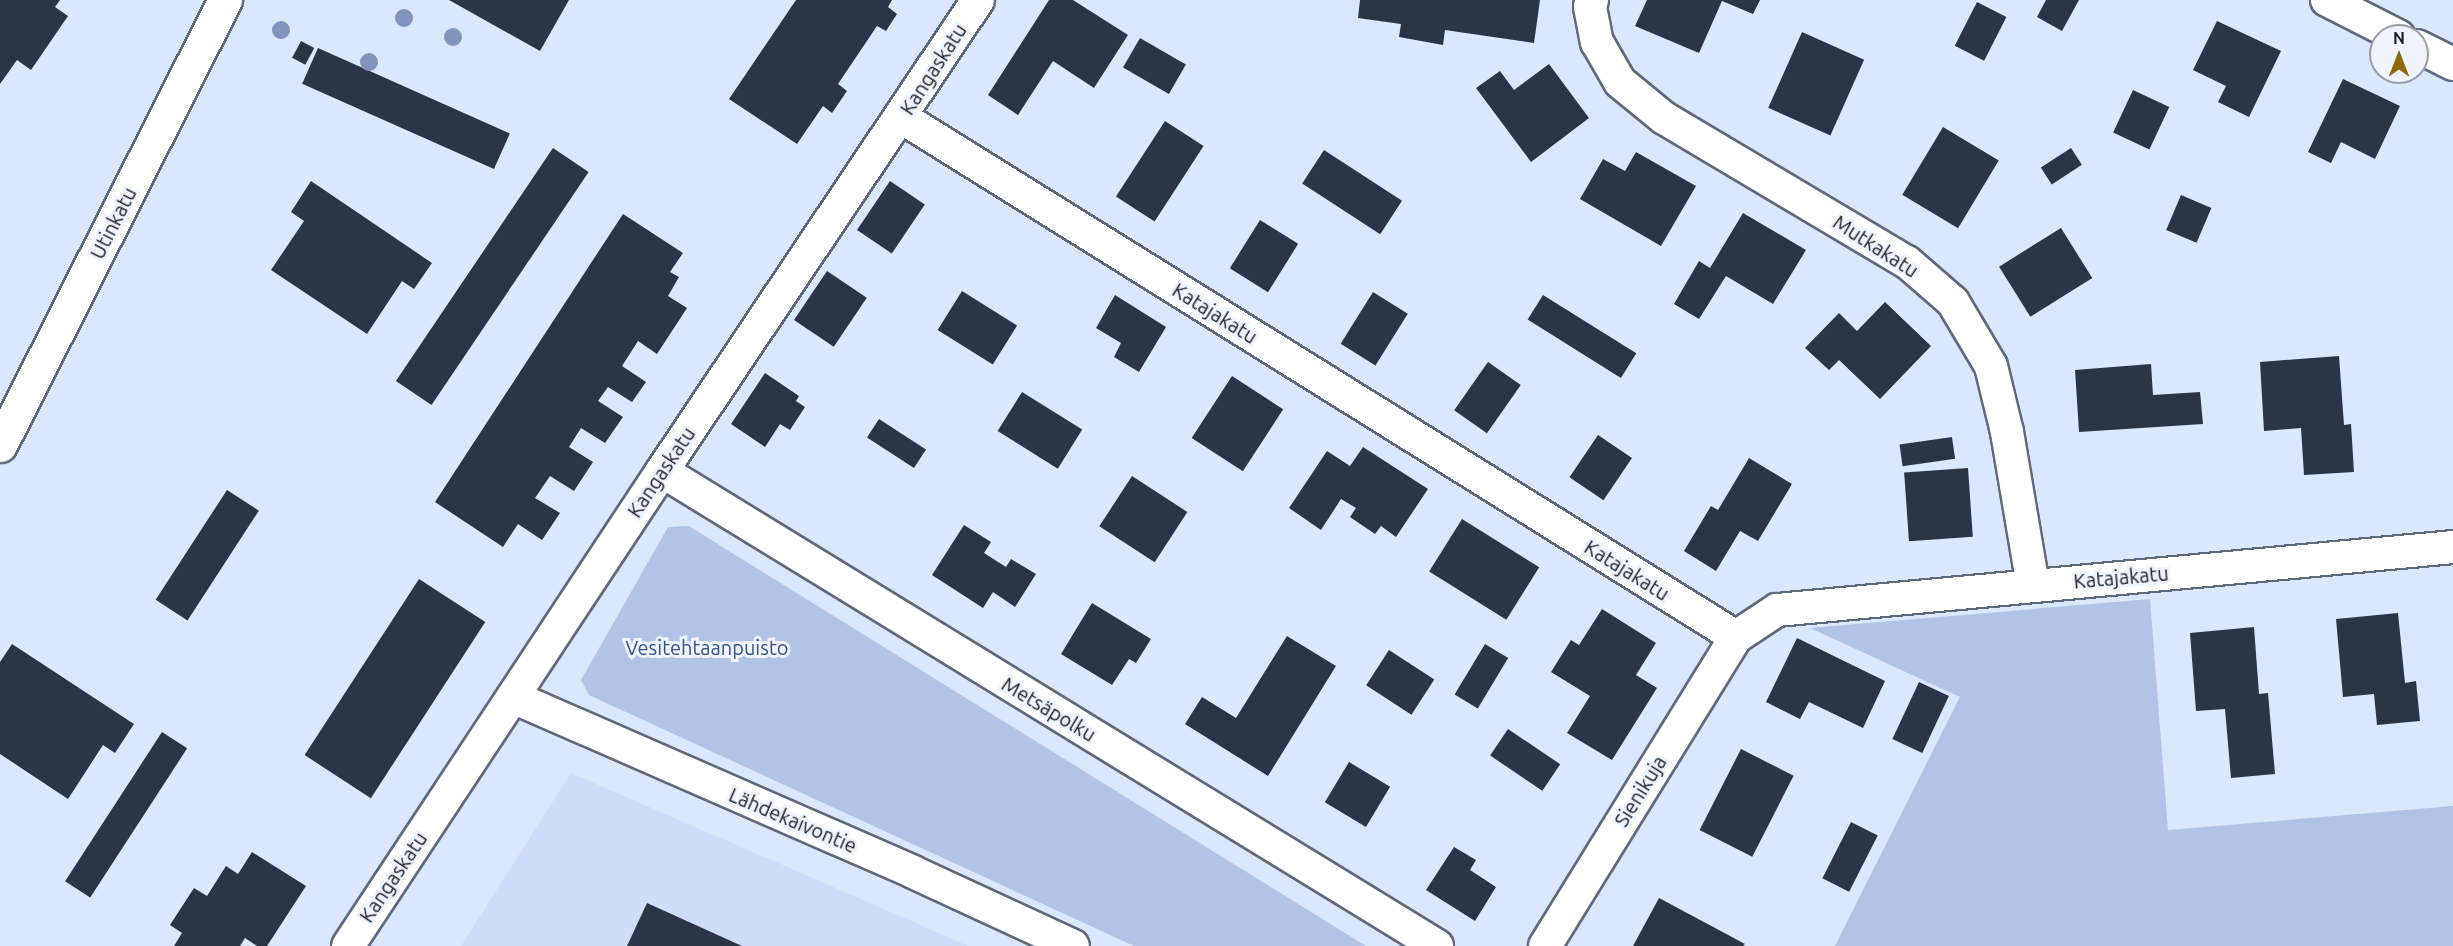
<!DOCTYPE html>
<html>
<head>
<meta charset="utf-8">
<style>
	body { margin:0 }
	#map { position:relative; width:2453px; height:946px; overflow:hidden; background:#dbe7fd; font-family:Ubuntu,sans-serif }
	div>[style] { position:absolute }
	.built>* { inset:0; background:#cdddfa }
	.green>* { inset:0; background:#b2c4e5 }
	.building>* { inset:0; background:#2c3547; transform-origin:0 0 }
	.roads { filter:drop-shadow(2px 0 #5e697c) drop-shadow(-2px 0 #5e697c) drop-shadow(0 2px #5e697c) drop-shadow(0 -2px #5e697c) }
	.minor>* { height:32px; margin:-16px; padding:0 16px; transform-origin:16px; border-radius:16px; background:#fff }
	.tertiary>* { height:33px; margin:-16.5px; padding:0 16.5px; transform-origin:16.5px; border-radius:16.5px; background:#fff }
	.trees>* { width:18px; height:18px; margin:-9px; border-radius:50%; background:#8194bc }
	span { translate:-50% -50%; white-space:nowrap; text-align:center; line-height:1.15; -webkit-text-stroke:6px #eff4fd; paint-order:stroke }
	.street-label { font-size:20px; color:#191d25 }
	.park-label { font-size:20px; color:#375187 }
	.north { position:absolute; left:2369px; top:24px; width:60px; height:60px; box-sizing:border-box; background:#eff4fd; border:2px solid #999ea7; border-radius:50%; rotate:0deg; font-size:16px; font-weight:700; line-height:24px; text-align:center; color:#191d25 }
	.north::after { content:''; display:block; margin:auto; width:21px; height:27px; background:#8d690b; clip-path:polygon(50% 0,100% 100%,50% 72%,0 100%) }
</style>
</head>
<body>
<div id="map">
	<div class="built">
		<div style="clip-path:polygon(571px 773px,893px 913px,968px 946px,461px 946px)"></div>
	</div>
	<div class="green">
		<div style="clip-path:polygon(689px 526px,737px 556px,1366px 946px,1134px 946px,589px 695px,581px 680px,668px 527px)"></div>
		<div style="clip-path:polygon(2150px 599px,2168px 830px,2453px 806px,2453px 946px,1835px 946px,1960px 697px,1810px 628px)"></div>
	</div>
	<div class="building">
		<div style="clip-path:polygon(0 0,60px 0,55px 7px,68px 16px,31px 70px,17px 60px,0 84px)"></div>
		<div style="clip-path:polygon(449px 0,569px 0,540px 51px)"></div>
		<div style="clip-path:polygon(796px 0,892px 0,888px 7px,897px 14px,886px 31px,877px 26px,838px 84px,847px 91px,832px 113px,823px 106px,797px 144px,729px 99px)"></div>
		<div style="clip-path:polygon(1049px 0,1073px 0,1128px 35px,1094px 88px,1053px 61px,1018px 115px,988px 95px)"></div>
		<div style="clip-path:polygon(1360px 0,1540px 0,1534px 43px,1445px 30px,1443px 45px,1399px 37px,1401px 24px,1358px 18px)"></div>
		<div style="clip-path:polygon(1647px 0,1760px 0,1753px 14px,1722px 1px,1699px 53px,1635px 26px)"></div>
		<div style="clip-path:polygon(2046px 0,2079px 0,2062px 31px,2037px 17px)"></div>
		<div style="left:1977px;top:2px;width:33px;height:49px;rotate:27deg"></div>
		<div style="clip-path:polygon(2217px 21px,2281px 51px,2249px 117px,2218px 102px,2226px 86px,2193px 70px)"></div>
		<div style="left:1802px;top:32px;width:68px;height:83px;rotate:24deg"></div>
		<div style="left:1140px;top:38px;width:53px;height:34px;rotate:30deg"></div>
		<div style="left:301px;top:41px;width:15px;height:19px;rotate:28deg"></div>
		<div style="left:318px;top:48px;width:210px;height:39px;rotate:24deg"></div>
		<div style="clip-path:polygon(1549px 64px,1589px 118px,1531px 162px,1476px 88px,1500px 71px,1514px 90px)"></div>
		<div style="clip-path:polygon(2343px 79px,2400px 106px,2375px 159px,2341px 142px,2331px 163px,2308px 152px)"></div>
		<div style="left:2133px;top:90px;width:40px;height:47px;rotate:25deg"></div>
		<div style="left:1165px;top:121px;width:46px;height:90px;rotate:33deg"></div>
		<div style="left:1943px;top:127px;width:65px;height:79px;rotate:31deg"></div>
		<div style="left:553px;top:148px;width:43px;height:281px;rotate:34deg"></div>
		<div style="left:2071px;top:148px;width:20px;height:36px;rotate:57deg"></div>
		<div style="left:1324px;top:150px;width:93px;height:40px;rotate:33deg"></div>
		<div style="clip-path:polygon(1636px 152px,1696px 186px,1661px 246px,1580px 199px,1603px 159px,1625px 171px)"></div>
		<div style="clip-path:polygon(311px 181px,432px 263px,414px 289px,402px 281px,367px 334px,271px 270px,304px 221px,291px 212px)"></div>
		<div style="left:890px;top:181px;width:42px;height:59px;rotate:34deg"></div>
		<div style="left:2181px;top:195px;width:33px;height:38px;rotate:23deg"></div>
		<div style="clip-path:polygon(1743px 213px,1806px 250px,1773px 304px,1726px 276px,1699px 319px,1674px 304px,1699px 261px,1710px 268px)"></div>
		<div style="clip-path:polygon(623px 214px,683px 253px,670px 272px,679px 277px,668px 296px,687px 308px,657px 354px,638px 341px,622px 366px,646px 382px,632px 402px,608px 387px,598px 401px,623px 417px,605px 443px,581px 428px,569px 447px,593px 462px,574px 491px,550px 476px,535px 498px,560px 513px,542px 540px,518px 524px,503px 547px,435px 502px)"></div>
		<div style="left:1260px;top:220px;width:45px;height:57px;rotate:32deg"></div>
		<div style="left:2061px;top:228px;width:59px;height:73px;rotate:58deg"></div>
		<div style="left:827px;top:271px;width:48px;height:59px;rotate:34deg"></div>
		<div style="left:962px;top:291px;width:65px;height:46px;rotate:32deg"></div>
		<div style="left:1373px;top:292px;width:41px;height:61px;rotate:32deg"></div>
		<div style="clip-path:polygon(1115px 295px,1166px 327px,1139px 372px,1114px 357px,1121px 343px,1096px 328px)"></div>
		<div style="left:1543px;top:295px;width:110px;height:29px;rotate:32deg"></div>
		<div style="clip-path:polygon(1885px 302px,1931px 346px,1880px 399px,1839px 360px,1829px 370px,1805px 348px,1839px 313px,1857px 331px)"></div>
		<div style="clip-path:polygon(2339px 356px,2344px 425px,2351px 424px,2354px 472px,2304px 475px,2301px 428px,2264px 431px,2260px 362px)"></div>
		<div style="left:1488px;top:362px;width:40px;height:59px;rotate:35deg"></div>
		<div style="clip-path:polygon(2151px 364px,2153px 395px,2200px 392px,2203px 424px,2079px 432px,2075px 370px)"></div>
		<div style="clip-path:polygon(765px 373px,799px 396px,796px 401px,805px 407px,790px 430px,780px 424px,765px 447px,731px 424px)"></div>
		<div style="left:1232px;top:376px;width:61px;height:74px;rotate:33deg"></div>
		<div style="left:1022px;top:392px;width:71px;height:46px;rotate:32deg"></div>
		<div style="left:879px;top:419px;width:56px;height:22px;rotate:33deg"></div>
		<div style="left:1598px;top:435px;width:41px;height:51px;rotate:34deg"></div>
		<div style="left:1952px;top:437px;width:22px;height:53px;rotate:82deg"></div>
		<div style="clip-path:polygon(1363px 447px,1428px 489px,1396px 537px,1381px 526px,1375px 534px,1350px 517px,1356px 508px,1341px 499px,1321px 530px,1289px 508px,1327px 451px,1350px 466px)"></div>
		<div style="clip-path:polygon(1749px 458px,1792px 484px,1758px 541px,1740px 531px,1716px 571px,1684px 551px,1711px 506px,1718px 510px)"></div>
		<div style="left:1968px;top:468px;width:69px;height:64px;rotate:86deg"></div>
		<div style="left:1132px;top:476px;width:66px;height:60px;rotate:33deg"></div>
		<div style="left:227px;top:490px;width:38px;height:131px;rotate:33deg"></div>
		<div style="left:1462px;top:519px;width:91px;height:62px;rotate:32deg"></div>
		<div style="clip-path:polygon(964px 525px,991px 542px,984px 553px,1006px 567px,1011px 559px,1036px 574px,1015px 607px,993px 592px,983px 608px,932px 575px)"></div>
		<div style="left:419px;top:579px;width:79px;height:210px;rotate:33deg"></div>
		<div style="clip-path:polygon(1092px 603px,1151px 639px,1136px 663px,1129px 659px,1112px 685px,1061px 654px)"></div>
		<div style="clip-path:polygon(1602px 609px,1656px 643px,1636px 675px,1657px 688px,1612px 760px,1567px 733px,1590px 696px,1551px 672px,1571px 640px,1579px 645px)"></div>
		<div style="clip-path:polygon(2398px 613px,2405px 683px,2416px 681px,2420px 721px,2377px 725px,2374px 694px,2343px 697px,2336px 619px)"></div>
		<div style="clip-path:polygon(2254px 627px,2259px 694px,2268px 693px,2275px 774px,2231px 778px,2225px 709px,2196px 711px,2190px 633px)"></div>
		<div style="clip-path:polygon(1287px 636px,1336px 666px,1268px 776px,1185px 724px,1202px 697px,1236px 718px)"></div>
		<div style="clip-path:polygon(1797px 638px,1885px 681px,1863px 728px,1809px 702px,1800px 719px,1766px 702px)"></div>
		<div style="clip-path:polygon(12px 644px,134px 724px,115px 753px,103px 745px,68px 799px,0 754px,0 662px)"></div>
		<div style="left:1485px;top:644px;width:27px;height:59px;rotate:31deg"></div>
		<div style="left:1389px;top:650px;width:54px;height:42px;rotate:33deg"></div>
		<div style="left:1919px;top:682px;width:33px;height:63px;rotate:25deg"></div>
		<div style="left:1508px;top:729px;width:63px;height:32px;rotate:34deg"></div>
		<div style="left:162px;top:732px;width:30px;height:178px;rotate:33deg"></div>
		<div style="left:1741px;top:749px;width:59px;height:91px;rotate:27deg"></div>
		<div style="left:1349px;top:762px;width:48px;height:47px;rotate:31deg"></div>
		<div style="left:1851px;top:822px;width:30px;height:63px;rotate:27deg"></div>
		<div style="clip-path:polygon(1454px 847px,1476px 860px,1470px 870px,1496px 887px,1475px 921px,1426px 890px)"></div>
		<div style="clip-path:polygon(252px 852px,306px 886px,267px 946px,257px 946px,245px 938px,240px 946px,174px 946px,182px 933px,170px 925px,194px 888px,207px 896px,226px 866px,238px 874px)"></div>
		<div style="clip-path:polygon(1659px 898px,1745px 944px,1743px 946px,1633px 946px)"></div>
		<div style="clip-path:polygon(647px 903px,742px 946px,627px 946px)"></div>
	</div>
	<div class="roads">
		<div class="minor">
			<div style="left:1592px;top:0;width:7px;rotate:106deg"></div>
			<div style="left:1590px;top:7px;width:36px;rotate:79deg"></div>
			<div style="left:1597px;top:42px;width:46px;rotate:60.1deg"></div>
			<div style="left:1620px;top:82px;width:57px;rotate:39.3deg"></div>
			<div style="left:1664px;top:118px;width:282px;rotate:30.7deg"></div>
			<div style="left:1907px;top:262px;width:61px;rotate:41deg"></div>
			<div style="left:1953px;top:302px;width:74px;rotate:59.3deg"></div>
			<div style="left:1991px;top:366px;width:68px;rotate:76.4deg"></div>
			<div style="left:2007px;top:432px;width:155px;rotate:80.4deg"></div>
			<div style="left:2327px;top:0;width:80px;rotate:26.9deg"></div>
			<div style="left:2417px;top:46px;width:40px;rotate:26.6deg"></div>
			<div style="left:901px;top:117px;width:984px;rotate:31.91deg"></div>
			<div style="left:1736px;top:637px;width:49px;rotate:-33.4deg"></div>
			<div style="left:1777px;top:610px;width:679px;rotate:-5.32deg"></div>
			<div style="left:662px;top:471px;width:909px;rotate:31.5deg"></div>
			<div style="left:513px;top:697px;width:437px;rotate:23.6deg"></div>
			<div style="left:913px;top:872px;width:176px;rotate:24.8deg"></div>
			<div style="left:348px;top:946px;width:569px;rotate:-56.53deg"></div>
			<div style="left:662px;top:471px;width:567px;rotate:-56.14deg"></div>
			<div style="left:1545px;top:946px;width:363px;rotate:-58.3deg"></div>
		</div>
		<div class="tertiary">
			<div style="left:0;top:445px;width:499px;rotate:-63.2deg"></div>
		</div>
	</div>
	<div class="trees">
		<div style="left:404px;top:18px"></div>
		<div style="left:281px;top:30px"></div>
		<div style="left:453px;top:37px"></div>
		<div style="left:369px;top:62px"></div>
	</div>
	<div class="street-label">
		<span style="left:933px;top:69px;rotate:-57deg">Kangaskatu</span>
		<span style="left:113px;top:223px;rotate:-63deg">Utinkatu</span>
		<span style="left:1876px;top:246px;rotate:33deg">Mutkakatu</span>
		<span style="left:1215px;top:313px;rotate:32deg">Katajakatu</span>
		<span style="left:661px;top:472px;rotate:-56deg">Kangaskatu</span>
		<span style="left:1627px;top:570px;rotate:32deg">Katajakatu</span>
		<span style="left:2121px;top:577px;rotate:-5deg">Katajakatu</span>
		<span style="left:1049px;top:709px;rotate:31deg">Metsäpolku</span>
		<span style="left:1640px;top:791px;rotate:-58deg">Sienikuja</span>
		<span style="left:793px;top:820px;rotate:23deg">Lähdekaivontie</span>
		<span style="left:393px;top:877px;rotate:-56deg">Kangaskatu</span>
	</div>
	<div class="park-label">
		<span style="left:707px;top:647px">Vesitehtaanpuisto</span>
	</div>
	<div class="north">N</div>
</div>
</body>
</html>
